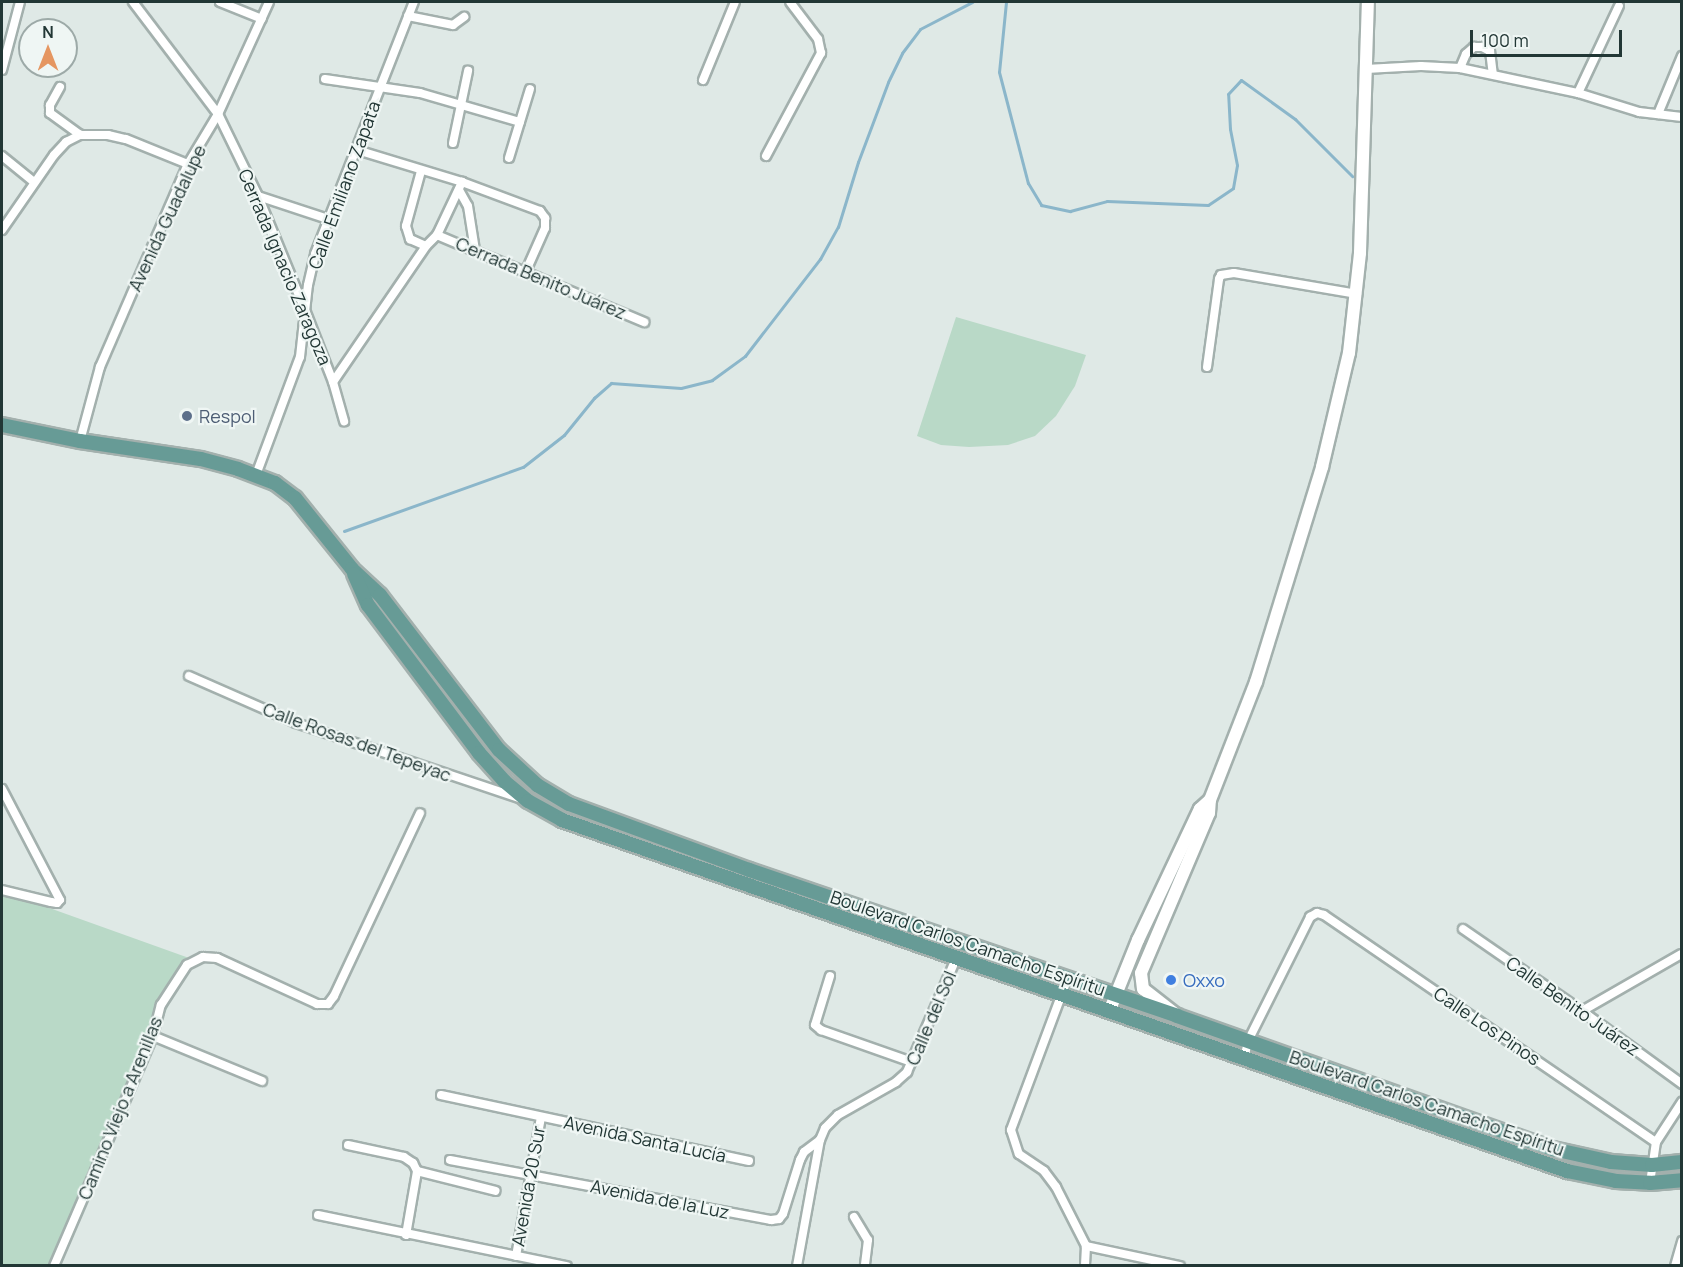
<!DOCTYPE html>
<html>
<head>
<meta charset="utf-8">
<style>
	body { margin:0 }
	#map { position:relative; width:1683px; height:1267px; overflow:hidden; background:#dfe9e6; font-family:Manrope,sans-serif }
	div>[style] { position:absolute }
	.green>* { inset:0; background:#b9d9c7 }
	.stream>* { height:3px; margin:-1.5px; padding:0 1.5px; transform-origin:1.5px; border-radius:1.5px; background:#8bb6ca }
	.roads { filter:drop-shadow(2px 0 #a3b0ad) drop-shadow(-2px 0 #a3b0ad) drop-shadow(0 2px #a3b0ad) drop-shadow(0 -2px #a3b0ad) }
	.street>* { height:8px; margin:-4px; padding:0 4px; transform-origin:4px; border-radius:4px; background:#fff }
	.secondary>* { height:12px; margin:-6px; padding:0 6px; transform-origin:6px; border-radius:6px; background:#fff }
	.primary>* { height:14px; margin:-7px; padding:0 7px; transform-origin:7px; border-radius:7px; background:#679b96 }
	.dots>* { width:16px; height:16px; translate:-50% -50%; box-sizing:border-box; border:3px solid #eff6f4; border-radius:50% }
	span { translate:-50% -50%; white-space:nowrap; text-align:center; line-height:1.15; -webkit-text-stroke:4.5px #eff6f4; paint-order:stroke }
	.street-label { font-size:18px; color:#223735 }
	.service-label { font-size:18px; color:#4e5e75 }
	.left { translate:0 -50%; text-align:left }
	.shop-label { font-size:18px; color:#366cbe }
	.frame { position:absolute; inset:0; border:3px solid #223735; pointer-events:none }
	.north { position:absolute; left:18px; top:18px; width:60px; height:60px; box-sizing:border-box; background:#eff6f4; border:2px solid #9daaa8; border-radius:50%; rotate:0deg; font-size:16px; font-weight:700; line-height:24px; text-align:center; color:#223735 }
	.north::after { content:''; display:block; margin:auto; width:21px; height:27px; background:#e59661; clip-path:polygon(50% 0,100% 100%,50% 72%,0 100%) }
	.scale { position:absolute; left:1470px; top:30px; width:152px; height:27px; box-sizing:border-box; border:3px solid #223735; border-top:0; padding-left:8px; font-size:18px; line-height:21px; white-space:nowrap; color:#223735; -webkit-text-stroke:4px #eff6f4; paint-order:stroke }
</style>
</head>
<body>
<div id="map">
	<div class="green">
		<div style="clip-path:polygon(956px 317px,1086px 355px,1075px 386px,1056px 416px,1035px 436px,1008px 445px,969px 447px,941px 445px,917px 436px)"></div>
		<div style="clip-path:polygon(2px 891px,189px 958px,56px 1265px,2px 1266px)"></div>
	</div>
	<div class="stream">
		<div style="left:1006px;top:2px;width:70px;rotate:95.7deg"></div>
		<div style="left:999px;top:72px;width:115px;rotate:75.4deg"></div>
		<div style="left:1028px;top:183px;width:26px;rotate:59deg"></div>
		<div style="left:1041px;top:205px;width:30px;rotate:12deg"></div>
		<div style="left:1070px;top:211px;width:38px;rotate:-15deg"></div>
		<div style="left:1107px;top:201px;width:101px;rotate:2.3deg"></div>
		<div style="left:1208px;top:205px;width:30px;rotate:-34deg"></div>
		<div style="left:1233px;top:188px;width:23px;rotate:-80deg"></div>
		<div style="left:1237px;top:165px;width:37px;rotate:-101deg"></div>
		<div style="left:1230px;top:129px;width:35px;rotate:-93deg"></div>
		<div style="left:1228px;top:94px;width:19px;rotate:-47deg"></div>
		<div style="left:1241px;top:80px;width:67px;rotate:35.8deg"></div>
		<div style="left:1295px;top:119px;width:81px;rotate:45deg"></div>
		<div style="left:344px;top:531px;width:190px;rotate:-19.7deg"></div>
		<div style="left:523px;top:467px;width:52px;rotate:-38deg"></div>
		<div style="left:564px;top:435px;width:48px;rotate:-51deg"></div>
		<div style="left:594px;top:398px;width:23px;rotate:-41deg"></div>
		<div style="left:611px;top:383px;width:70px;rotate:4.1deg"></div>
		<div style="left:681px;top:388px;width:32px;rotate:-14deg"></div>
		<div style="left:712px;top:380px;width:41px;rotate:-36deg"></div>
		<div style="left:745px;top:356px;width:123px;rotate:-52.3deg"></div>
		<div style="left:820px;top:259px;width:37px;rotate:-61deg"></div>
		<div style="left:838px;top:227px;width:68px;rotate:-72.9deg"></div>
		<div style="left:858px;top:162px;width:85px;rotate:-69.4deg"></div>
		<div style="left:888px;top:82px;width:32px;rotate:-64deg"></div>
		<div style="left:902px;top:53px;width:30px;rotate:-53deg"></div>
		<div style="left:920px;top:29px;width:59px;rotate:-27.4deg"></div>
	</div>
	<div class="roads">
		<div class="street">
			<div style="left:133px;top:2px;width:141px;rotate:52.8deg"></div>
			<div style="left:218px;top:114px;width:91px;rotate:64deg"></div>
			<div style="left:258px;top:196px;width:123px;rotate:67.6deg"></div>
			<div style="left:305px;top:310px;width:77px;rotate:68.7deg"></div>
			<div style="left:333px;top:382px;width:41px;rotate:74.2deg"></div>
			<div style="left:220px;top:2px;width:45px;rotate:22deg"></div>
			<div style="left:408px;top:16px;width:46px;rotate:11.3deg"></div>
			<div style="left:453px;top:25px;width:14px;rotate:-36deg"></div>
			<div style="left:1460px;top:68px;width:15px;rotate:-67deg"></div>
			<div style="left:1466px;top:54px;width:11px;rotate:-41deg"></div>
			<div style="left:1474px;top:47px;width:8px"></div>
			<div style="left:1482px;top:47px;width:9px;rotate:27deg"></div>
			<div style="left:1490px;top:51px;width:23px;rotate:83deg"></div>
			<div style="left:1366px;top:69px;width:55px;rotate:-3.1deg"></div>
			<div style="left:1421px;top:66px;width:39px;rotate:3deg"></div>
			<div style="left:1460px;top:68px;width:121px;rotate:12deg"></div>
			<div style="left:1578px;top:93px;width:64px;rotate:17.3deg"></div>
			<div style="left:1639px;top:112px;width:43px;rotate:6.6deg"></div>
			<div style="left:2px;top:70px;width:70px;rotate:-75.2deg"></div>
			<div style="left:325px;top:79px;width:96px;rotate:8.4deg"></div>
			<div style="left:420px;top:93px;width:104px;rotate:16.2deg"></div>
			<div style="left:703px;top:80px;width:84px;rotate:-67.7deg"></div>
			<div style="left:60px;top:87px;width:21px;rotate:119deg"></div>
			<div style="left:50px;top:105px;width:8px;rotate:90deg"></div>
			<div style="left:50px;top:113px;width:37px;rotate:36deg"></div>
			<div style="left:80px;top:135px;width:28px"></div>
			<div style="left:108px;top:135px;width:18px;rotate:13deg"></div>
			<div style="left:126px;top:139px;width:67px;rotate:22deg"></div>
			<div style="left:1578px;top:93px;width:96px;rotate:-64.8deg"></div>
			<div style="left:1658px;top:114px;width:63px;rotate:-67.5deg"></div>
			<div style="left:453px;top:143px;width:74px;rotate:-78.2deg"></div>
			<div style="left:357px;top:150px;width:110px;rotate:16.9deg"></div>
			<div style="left:462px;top:182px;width:83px;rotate:20.4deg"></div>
			<div style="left:540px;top:211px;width:9px;rotate:54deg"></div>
			<div style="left:545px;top:218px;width:10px;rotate:90deg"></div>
			<div style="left:545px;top:228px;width:49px;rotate:114deg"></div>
			<div style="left:2px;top:156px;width:41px;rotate:39.1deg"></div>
			<div style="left:766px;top:156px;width:117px;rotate:-61.9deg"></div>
			<div style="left:821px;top:53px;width:14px;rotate:-102deg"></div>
			<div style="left:818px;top:39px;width:46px;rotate:-127.1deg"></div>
			<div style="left:509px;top:158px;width:72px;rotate:-73.1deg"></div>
			<div style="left:421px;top:171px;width:57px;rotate:105.3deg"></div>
			<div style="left:406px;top:226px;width:14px;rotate:73deg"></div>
			<div style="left:410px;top:239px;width:17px;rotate:24deg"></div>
			<div style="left:459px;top:190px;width:18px;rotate:61deg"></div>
			<div style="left:468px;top:206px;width:45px;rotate:81deg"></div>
			<div style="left:258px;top:196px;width:74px;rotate:18.2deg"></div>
			<div style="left:2px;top:230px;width:91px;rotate:-55.3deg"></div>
			<div style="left:54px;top:155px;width:18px;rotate:-47deg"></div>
			<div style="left:66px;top:142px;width:16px;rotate:-27deg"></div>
			<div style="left:437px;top:235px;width:225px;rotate:22.8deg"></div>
			<div style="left:1207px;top:367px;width:89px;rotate:-82.2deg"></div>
			<div style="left:1219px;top:279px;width:4px;rotate:-63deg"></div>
			<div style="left:1221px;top:275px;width:13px;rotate:-9deg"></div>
			<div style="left:1234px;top:273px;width:125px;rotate:9.7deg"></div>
			<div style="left:333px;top:382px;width:165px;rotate:-55.6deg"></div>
			<div style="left:426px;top:246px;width:16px;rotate:-45deg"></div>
			<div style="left:437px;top:235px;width:59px;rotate:-64.7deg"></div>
			<div style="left:80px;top:441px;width:77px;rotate:-74.9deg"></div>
			<div style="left:100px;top:367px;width:221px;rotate:-66.6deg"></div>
			<div style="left:188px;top:164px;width:58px;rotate:-59deg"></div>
			<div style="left:218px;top:114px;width:123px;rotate:-65.5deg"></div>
			<div style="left:256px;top:475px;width:126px;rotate:-69.6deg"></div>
			<div style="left:300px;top:357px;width:72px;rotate:-83.7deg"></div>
			<div style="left:308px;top:285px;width:32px;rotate:-77deg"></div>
			<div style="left:315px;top:254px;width:271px;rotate:-68.6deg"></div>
			<div style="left:189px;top:676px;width:117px;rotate:23.7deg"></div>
			<div style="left:296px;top:723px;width:235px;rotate:18.6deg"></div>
			<div style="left:2px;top:789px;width:125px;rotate:62.4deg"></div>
			<div style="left:60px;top:900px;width:4px;rotate:135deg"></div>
			<div style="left:57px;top:903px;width:6px;rotate:-171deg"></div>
			<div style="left:51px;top:902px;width:50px;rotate:-166.2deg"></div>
			<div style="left:1463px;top:929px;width:145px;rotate:34.6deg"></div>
			<div style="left:1582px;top:1011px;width:124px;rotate:36.1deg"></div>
			<div style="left:830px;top:976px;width:51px;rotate:107deg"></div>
			<div style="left:815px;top:1025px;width:8px;rotate:40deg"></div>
			<div style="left:821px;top:1030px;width:96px;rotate:19.4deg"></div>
			<div style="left:1067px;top:980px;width:160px;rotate:110.5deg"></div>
			<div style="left:1011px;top:1130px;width:25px;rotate:72deg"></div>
			<div style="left:1019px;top:1154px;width:30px;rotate:34deg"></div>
			<div style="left:1044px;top:1171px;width:20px;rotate:53deg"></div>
			<div style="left:1056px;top:1187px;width:66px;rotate:63deg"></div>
			<div style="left:1086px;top:1246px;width:20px;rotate:93deg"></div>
			<div style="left:1582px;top:1011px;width:114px;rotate:-29.9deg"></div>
			<div style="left:153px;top:1036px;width:118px;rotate:22.4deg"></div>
			<div style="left:1244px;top:1059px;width:18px;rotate:-77deg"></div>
			<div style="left:1248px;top:1041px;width:139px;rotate:-63.4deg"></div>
			<div style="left:1310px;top:917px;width:8px;rotate:-30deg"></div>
			<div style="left:1317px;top:913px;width:7px;rotate:16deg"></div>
			<div style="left:1324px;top:915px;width:402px;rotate:34.4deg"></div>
			<div style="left:441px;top:1095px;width:315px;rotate:12.1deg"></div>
			<div style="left:348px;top:1145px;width:57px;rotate:12.1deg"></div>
			<div style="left:404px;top:1157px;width:11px;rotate:34deg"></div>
			<div style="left:413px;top:1163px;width:9px;rotate:63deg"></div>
			<div style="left:450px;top:1160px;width:327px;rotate:10.6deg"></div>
			<div style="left:771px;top:1220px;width:8px;rotate:-7deg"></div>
			<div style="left:779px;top:1219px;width:6px;rotate:-51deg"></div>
			<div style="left:783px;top:1214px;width:57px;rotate:-72.5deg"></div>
			<div style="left:800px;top:1160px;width:9px;rotate:-63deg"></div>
			<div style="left:804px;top:1152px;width:20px;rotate:-37deg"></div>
			<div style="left:417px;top:1171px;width:81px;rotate:14.2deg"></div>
			<div style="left:1650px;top:1183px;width:41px;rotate:-81.7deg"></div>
			<div style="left:1656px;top:1142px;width:48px;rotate:-57deg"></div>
			<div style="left:318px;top:1215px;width:254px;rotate:11.6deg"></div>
			<div style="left:854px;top:1217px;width:27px;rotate:59deg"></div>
			<div style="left:868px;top:1240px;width:26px;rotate:97deg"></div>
			<div style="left:406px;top:1235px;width:65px;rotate:-80.2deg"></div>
			<div style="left:1086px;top:1246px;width:96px;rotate:12deg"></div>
			<div style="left:516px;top:1256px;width:141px;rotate:-79.8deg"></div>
			<div style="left:54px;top:1266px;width:250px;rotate:-66.7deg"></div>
			<div style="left:153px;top:1036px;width:32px;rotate:-76deg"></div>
			<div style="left:161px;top:1005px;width:48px;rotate:-57deg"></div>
			<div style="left:187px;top:965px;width:18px;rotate:-27deg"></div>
			<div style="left:203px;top:957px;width:14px;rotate:4deg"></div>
			<div style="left:217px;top:958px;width:110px;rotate:24.7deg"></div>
			<div style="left:317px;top:1004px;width:11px"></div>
			<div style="left:328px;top:1004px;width:10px;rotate:-53deg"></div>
			<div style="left:334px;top:996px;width:202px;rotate:-64.8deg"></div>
			<div style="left:797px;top:1266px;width:128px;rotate:-79.7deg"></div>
			<div style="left:820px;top:1140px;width:13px;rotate:-67deg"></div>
			<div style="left:825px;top:1128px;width:18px;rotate:-45deg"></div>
			<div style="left:838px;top:1115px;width:67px;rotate:-29.6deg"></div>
			<div style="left:896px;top:1082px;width:15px;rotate:-42deg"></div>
			<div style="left:907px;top:1072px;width:123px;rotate:-66.6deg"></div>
			<div style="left:1675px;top:1266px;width:26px;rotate:-74deg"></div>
		</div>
		<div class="secondary">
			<div style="left:1109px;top:1012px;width:78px;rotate:-68.1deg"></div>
			<div style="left:1138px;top:940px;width:145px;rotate:-64.7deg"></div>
			<div style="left:1200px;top:809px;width:13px;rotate:-42deg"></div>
			<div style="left:1174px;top:1013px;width:39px;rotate:-142deg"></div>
			<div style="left:1143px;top:989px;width:16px;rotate:-97deg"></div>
			<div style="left:1141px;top:973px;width:174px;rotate:-67deg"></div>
			<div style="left:1209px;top:813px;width:13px;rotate:-86deg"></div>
			<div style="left:1210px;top:800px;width:127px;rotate:-68.7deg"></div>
			<div style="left:1256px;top:682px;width:225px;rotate:-72.9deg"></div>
			<div style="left:1322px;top:467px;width:117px;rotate:-76.7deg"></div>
			<div style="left:1349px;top:353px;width:101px;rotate:-83.7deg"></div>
			<div style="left:1360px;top:253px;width:251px;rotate:-88.2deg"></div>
		</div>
		<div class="primary">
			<div style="left:2px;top:425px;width:80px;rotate:11.6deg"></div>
			<div style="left:80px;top:441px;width:122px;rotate:8.5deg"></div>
			<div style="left:201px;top:459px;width:38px;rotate:15deg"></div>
			<div style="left:238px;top:469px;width:40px;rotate:21deg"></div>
			<div style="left:275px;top:483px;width:25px;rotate:37deg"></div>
			<div style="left:295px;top:498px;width:91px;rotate:51.2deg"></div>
			<div style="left:352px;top:569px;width:38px;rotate:43deg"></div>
			<div style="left:380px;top:595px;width:195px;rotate:52.5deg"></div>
			<div style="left:499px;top:750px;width:52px;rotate:42.6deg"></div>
			<div style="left:537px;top:785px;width:37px;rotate:31deg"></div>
			<div style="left:569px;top:804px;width:192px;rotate:20.1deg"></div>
			<div style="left:749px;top:870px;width:452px;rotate:18.8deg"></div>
			<div style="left:1177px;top:1016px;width:399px;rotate:19.5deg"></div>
			<div style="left:1553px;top:1149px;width:59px;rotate:12.6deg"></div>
			<div style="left:1611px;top:1162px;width:41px;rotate:4.2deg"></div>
			<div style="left:1652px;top:1165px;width:30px;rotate:-6deg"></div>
			<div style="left:354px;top:574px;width:34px;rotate:66deg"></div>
			<div style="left:368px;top:605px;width:185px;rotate:53.1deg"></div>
			<div style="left:479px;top:753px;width:38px;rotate:48deg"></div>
			<div style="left:504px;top:781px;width:31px;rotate:40deg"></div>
			<div style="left:528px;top:801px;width:39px;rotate:29deg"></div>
			<div style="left:562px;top:820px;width:1065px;rotate:19.25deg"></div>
			<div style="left:1567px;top:1171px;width:50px;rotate:11.5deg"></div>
			<div style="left:1616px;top:1181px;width:34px;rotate:3deg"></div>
			<div style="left:1650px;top:1183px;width:32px;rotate:-5deg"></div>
		</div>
	</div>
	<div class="dots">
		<div style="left:187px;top:416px;background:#5c6f8a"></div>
		<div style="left:1171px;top:980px;background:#3f7fe0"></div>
	</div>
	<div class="street-label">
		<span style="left:344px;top:185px;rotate:-70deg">Calle Emiliano Zapata</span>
		<span style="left:167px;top:218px;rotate:-65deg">Avenida Guadalupe</span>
		<span style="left:285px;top:267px;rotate:67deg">Cerrada Ignacio Zaragoza</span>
		<span style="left:541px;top:278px;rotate:23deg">Cerrada Benito Juárez</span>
		<span style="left:357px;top:742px;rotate:20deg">Calle Rosas del Tepeyac</span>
		<span style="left:968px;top:943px;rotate:19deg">Boulevard Carlos Camacho Espíritu</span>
		<span style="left:1573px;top:1006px;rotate:35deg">Calle Benito Juárez</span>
		<span style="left:931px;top:1018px;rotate:-67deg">Calle del Sol</span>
		<span style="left:1487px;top:1026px;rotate:34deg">Calle Los Pinos</span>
		<span style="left:1427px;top:1103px;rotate:19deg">Boulevard Carlos Camacho Espíritu</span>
		<span style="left:120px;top:1108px;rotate:-68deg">Camino Viejo a Arenillas</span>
		<span style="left:645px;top:1139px;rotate:12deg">Avenida Santa Lucía</span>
		<span style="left:528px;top:1186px;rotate:-80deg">Avenida 20 Sur</span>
		<span style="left:660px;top:1199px;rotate:11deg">Avenida de la Luz</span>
	</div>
	<div class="service-label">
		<span class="left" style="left:199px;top:416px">Respol</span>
	</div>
	<div class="shop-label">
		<span class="left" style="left:1183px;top:980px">Oxxo</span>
	</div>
	<div class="frame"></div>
	<div class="north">N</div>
	<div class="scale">100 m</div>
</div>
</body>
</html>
